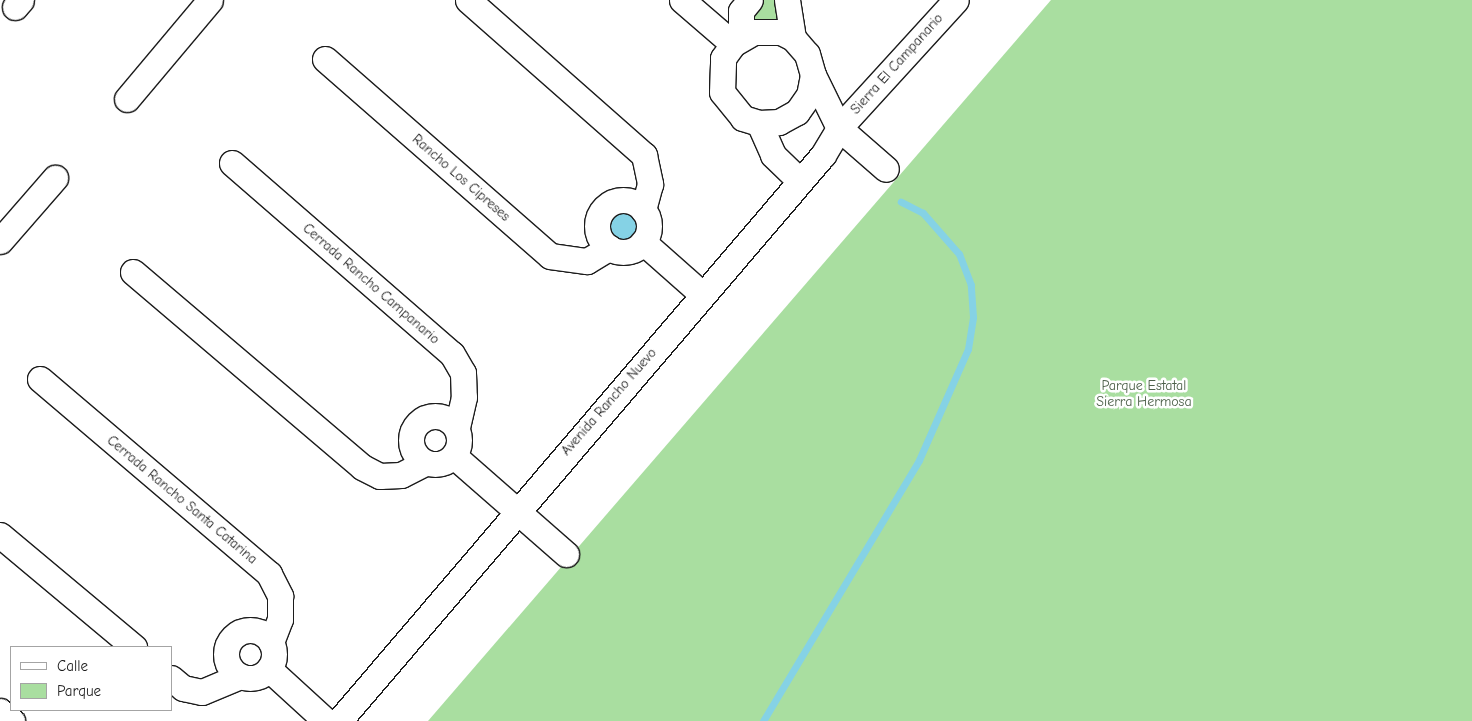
<!DOCTYPE html>
<html>
<head>
<meta charset="utf-8">
<style>
	body { margin:0 }
	#map { position:relative; width:1472px; height:721px; overflow:hidden; background:#fff; font-family:"Comic Neue",sans-serif }
	div>[style] { position:absolute }
	.green>* { inset:0; background:#a9dea0 }
	.water>* { inset:0; background:#85d2e5 }
	.round { border-radius:50% }
	.stream>* { height:7px; margin:-3.5px; padding:0 3.5px; transform-origin:3.5px; border-radius:3.5px; background:#85d2e5 }
	.roads { filter:drop-shadow(1px 0 #1c1c1c) drop-shadow(-1px 0 #1c1c1c) drop-shadow(0 1px #1c1c1c) drop-shadow(0 -1px #1c1c1c) }
	.minor>* { height:25px; margin:-12.5px; padding:0 12.5px; transform-origin:12.5px; border-radius:12.5px; background:#fff }
	.minor>.ring { margin:-12.5px; padding:0; box-sizing:content-box; background:none; border:25px solid #fff; border-radius:50% }
	span { translate:-50% -50%; white-space:nowrap; text-align:center; line-height:1.15; -webkit-text-stroke:5px #fff; paint-order:stroke }
	.street-label { font-size:14px; color:#1c1c1c }
	.park-label { font-size:14px; color:#4d604a }
	.legend { position:absolute; left:10px; top:646px; width:162px; height:65px; box-sizing:border-box; background:#fff; border:1px solid #a4a4a4; margin:0; padding:6px 9px; list-style:none; font-size:15px; color:#1c1c1c }
	.legend li { display:flex; align-items:center; gap:10px; height:25px }
	.legend b { width:25px; border:1px solid #a4a4a4 }
</style>
</head>
<body>
<div id="map">
	<div class="green">
		<div style="clip-path:polygon(762px 0,779px 0,779px 23px,740px 29px)"></div>
		<div style="clip-path:polygon(1051px 0,1472px 0,1472px 721px,428px 721px)"></div>
	</div>
	<div class="water">
		<div class="round" style="left:611px;top:212px;width:28px;height:28px"></div>
	</div>
	<div class="stream">
		<div style="left:763px;top:721px;width:304px;rotate:-59.1deg"></div>
		<div style="left:919px;top:460px;width:121px;rotate:-66.2deg"></div>
		<div style="left:968px;top:349px;width:32px;rotate:-81deg"></div>
		<div style="left:973px;top:317px;width:32px;rotate:-94deg"></div>
		<div style="left:971px;top:285px;width:33px;rotate:-111deg"></div>
		<div style="left:959px;top:254px;width:55px;rotate:-131.3deg"></div>
		<div style="left:923px;top:213px;width:25px;rotate:-153deg"></div>
	</div>
	<div class="roads">
		<div class="minor">
			<div style="left:468px;top:0;width:235px;rotate:41.4deg"></div>
			<div style="left:644px;top:155px;width:30px;rotate:78deg"></div>
			<div style="left:650px;top:184px;width:27px;rotate:105deg"></div>
			<div style="left:682px;top:0;width:67px;rotate:40.8deg"></div>
			<div style="left:787px;top:0;width:38px;rotate:81deg"></div>
			<div style="left:793px;top:38px;width:21px;rotate:49deg"></div>
			<div style="left:807px;top:54px;width:22px;rotate:74deg"></div>
			<div style="left:813px;top:75px;width:20px;rotate:101deg"></div>
			<div style="left:809px;top:95px;width:21px;rotate:125deg"></div>
			<div style="left:797px;top:112px;width:21px;rotate:151deg"></div>
			<div style="left:779px;top:122px;width:20px;rotate:177deg"></div>
			<div style="left:759px;top:123px;width:17px;rotate:-163deg"></div>
			<div style="left:743px;top:118px;width:33px;rotate:-129deg"></div>
			<div style="left:722px;top:92px;width:34px;rotate:-88deg"></div>
			<div style="left:723px;top:58px;width:17px;rotate:-54deg"></div>
			<div style="left:733px;top:44px;width:24px;rotate:-30deg"></div>
			<div style="left:754px;top:32px;width:27px"></div>
			<div style="left:781px;top:32px;width:13px;rotate:27deg"></div>
			<div style="left:15px;top:7px;width:9px;rotate:-49deg"></div>
			<div style="left:741px;top:37px;width:26px;rotate:-90deg"></div>
			<div style="left:741px;top:11px;width:14px;rotate:-51deg"></div>
			<div style="left:325px;top:59px;width:299px;rotate:41.2deg"></div>
			<div style="left:550px;top:256px;width:37px;rotate:8deg"></div>
			<div style="left:587px;top:261px;width:26px;rotate:-31deg"></div>
			<div style="left:813px;top:75px;width:59px;rotate:63.9deg"></div>
			<div style="left:839px;top:128px;width:62px;rotate:41.1deg"></div>
			<div style="left:127px;top:99px;width:129px;rotate:-50deg"></div>
			<div style="left:759px;top:123px;width:35px;rotate:66deg"></div>
			<div style="left:773px;top:155px;width:36px;rotate:44deg"></div>
			<div style="left:232px;top:163px;width:291px;rotate:41deg"></div>
			<div style="left:452px;top:354px;width:22px;rotate:60deg"></div>
			<div style="left:463px;top:373px;width:24px;rotate:88deg"></div>
			<div style="left:464px;top:397px;width:32px;rotate:103deg"></div>
			<div class="ring" style="left:597px;top:200px;width:27px;height:27px"></div>
			<div style="left:0;top:241px;width:84px;rotate:-48.9deg"></div>
			<div style="left:643px;top:242px;width:79px;rotate:41.4deg"></div>
			<div style="left:133px;top:272px;width:301px;rotate:40.4deg"></div>
			<div style="left:362px;top:467px;width:20px;rotate:27deg"></div>
			<div style="left:380px;top:476px;width:21px;rotate:-3deg"></div>
			<div style="left:401px;top:475px;width:27px;rotate:-27deg"></div>
			<div style="left:40px;top:379px;width:301px;rotate:40.4deg"></div>
			<div style="left:269px;top:574px;width:25px;rotate:63deg"></div>
			<div style="left:280px;top:596px;width:23px;rotate:90deg"></div>
			<div style="left:280px;top:619px;width:25px;rotate:111deg"></div>
			<div class="ring" style="left:411px;top:416px;width:23px;height:23px"></div>
			<div style="left:454px;top:456px;width:149px;rotate:41.2deg"></div>
			<div style="left:0;top:535px;width:175px;rotate:39.9deg"></div>
			<div class="ring" style="left:226px;top:630px;width:23px;height:23px"></div>
			<div style="left:269px;top:669px;width:77px;rotate:42.4deg"></div>
			<div style="left:171px;top:678px;width:16px;rotate:40deg"></div>
			<div style="left:183px;top:688px;width:19px;rotate:12deg"></div>
			<div style="left:202px;top:692px;width:41px;rotate:-22.8deg"></div>
			<div style="left:0;top:711px;width:16px;rotate:40deg"></div>
			<div style="left:339px;top:721px;width:745px;rotate:-49.47deg"></div>
			<div style="left:823px;top:155px;width:31px;rotate:-59deg"></div>
			<div style="left:839px;top:128px;width:173px;rotate:-47.6deg"></div>
		</div>
	</div>
	<div class="street-label">
		<span style="left:897px;top:64px;rotate:-48deg">Sierra El Campanario</span>
		<span style="left:461px;top:178px;rotate:41deg">Rancho Los Cipreses</span>
		<span style="left:371px;top:284px;rotate:41deg">Cerrada Rancho Campanario</span>
		<span style="left:609px;top:402px;rotate:-49deg">Avenida Rancho Nuevo</span>
		<span style="left:182px;top:500px;rotate:40deg">Cerrada Rancho Santa Catarina</span>
	</div>
	<div class="park-label">
		<span style="left:1144px;top:394px">Parque Estatal<br>Sierra Hermosa</span>
	</div>
	<ul class="legend">
	<li><b style="height:6px;background:#fff"></b>Calle</li>
	<li><b style="height:14px;background:#a9dea0"></b>Parque</li>
	</ul>
</div>
</body>
</html>
